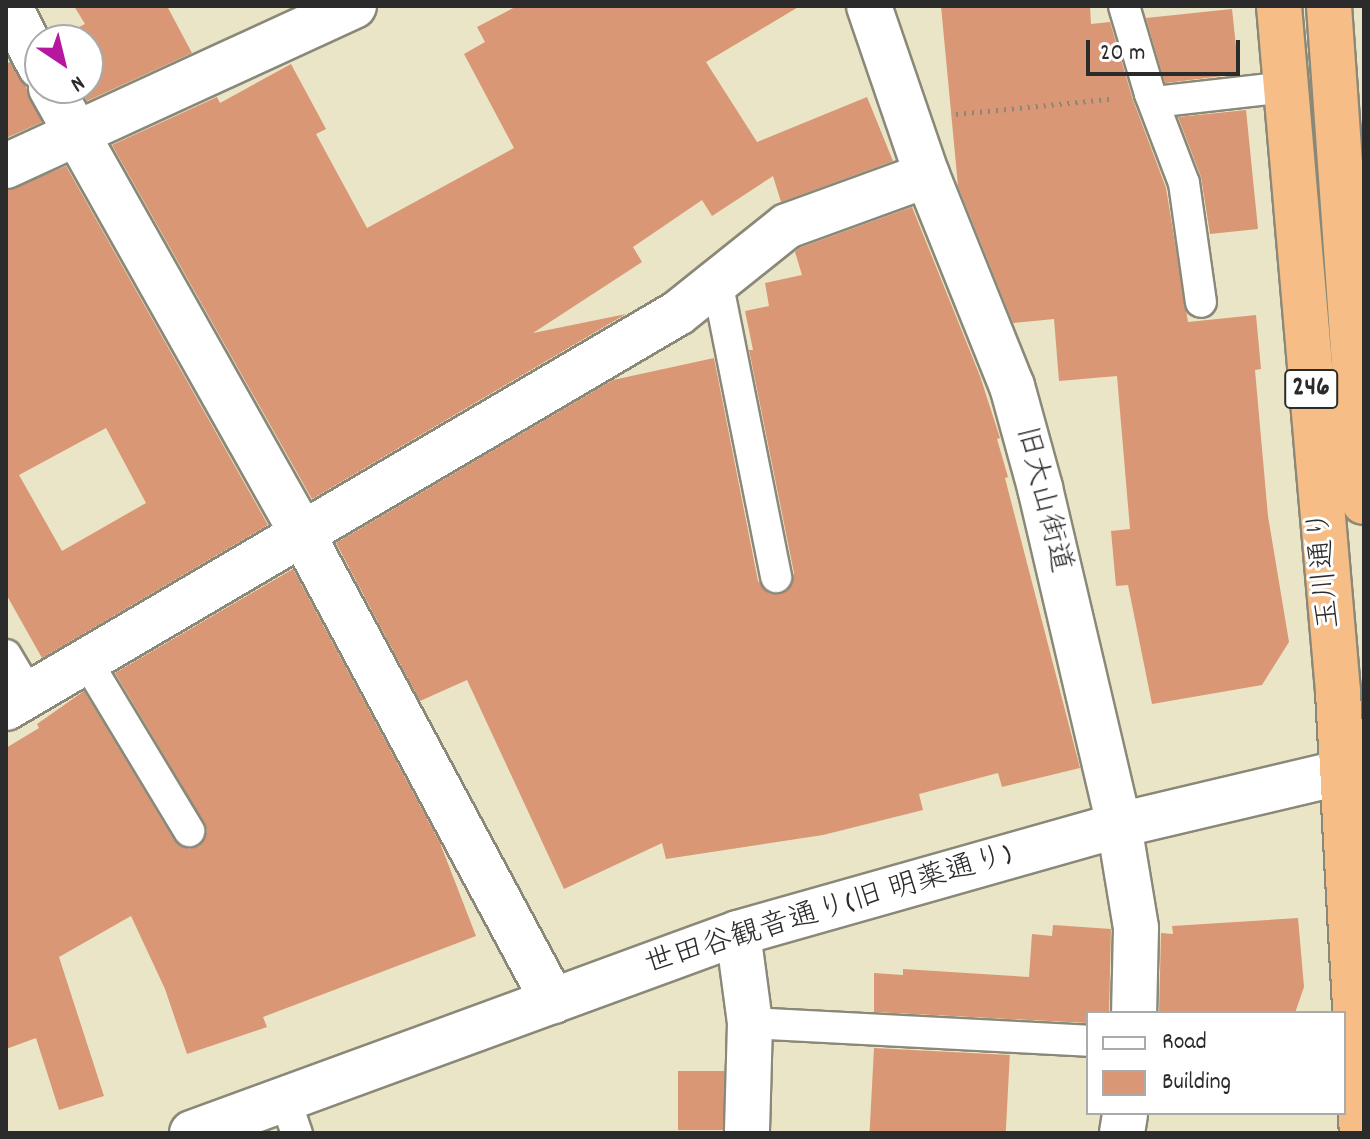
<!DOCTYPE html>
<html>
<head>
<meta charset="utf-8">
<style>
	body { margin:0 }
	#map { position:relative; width:1370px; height:1139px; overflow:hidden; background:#eae5c6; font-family:Dekko,"Klee One",sans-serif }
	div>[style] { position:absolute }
	.building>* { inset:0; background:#d99775; transform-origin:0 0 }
	.path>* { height:5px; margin-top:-2.5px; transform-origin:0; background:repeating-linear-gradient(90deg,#8a8878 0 2px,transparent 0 8px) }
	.roads { filter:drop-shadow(2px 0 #8a8878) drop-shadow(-2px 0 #8a8878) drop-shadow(0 2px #8a8878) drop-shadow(0 -2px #8a8878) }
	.service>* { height:30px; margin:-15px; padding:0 15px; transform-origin:15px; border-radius:15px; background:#fff }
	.minor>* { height:44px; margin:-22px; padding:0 22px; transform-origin:22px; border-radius:22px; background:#fff }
	.tertiary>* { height:44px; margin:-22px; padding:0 22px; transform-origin:22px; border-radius:22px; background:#fff }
	.trunk>* { height:44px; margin:-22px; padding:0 22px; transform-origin:22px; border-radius:22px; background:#f6be86 }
	.motorway>* { height:44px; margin:-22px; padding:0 22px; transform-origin:22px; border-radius:22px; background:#f6be86 }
	span { translate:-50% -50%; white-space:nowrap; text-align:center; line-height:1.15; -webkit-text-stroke:6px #fff; paint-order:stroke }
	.shield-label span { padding:2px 6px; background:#fff; border:2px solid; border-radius:6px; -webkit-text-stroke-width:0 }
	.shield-label { font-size:28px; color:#2b2b2b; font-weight:700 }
	.street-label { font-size:30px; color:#2b2b2b }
	.frame { position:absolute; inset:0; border:8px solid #2b2b2b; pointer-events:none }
	.legend { position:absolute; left:1086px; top:1011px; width:260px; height:104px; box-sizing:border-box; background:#fff; border:2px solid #aaa; margin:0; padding:10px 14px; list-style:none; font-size:24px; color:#2b2b2b }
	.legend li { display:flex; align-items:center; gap:16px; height:40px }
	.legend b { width:40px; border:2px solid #aaa }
	.north { position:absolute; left:24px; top:24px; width:80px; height:80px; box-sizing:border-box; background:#fff; border:2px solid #aaa; border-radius:50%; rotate:145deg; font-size:22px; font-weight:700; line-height:32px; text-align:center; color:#2b2b2b }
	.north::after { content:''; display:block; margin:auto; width:28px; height:36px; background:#b5179e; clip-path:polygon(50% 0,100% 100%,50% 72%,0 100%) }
	.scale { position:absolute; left:1086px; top:40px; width:154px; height:36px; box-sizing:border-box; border:4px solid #2b2b2b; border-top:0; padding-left:10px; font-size:24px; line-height:28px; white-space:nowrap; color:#2b2b2b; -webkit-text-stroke:6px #fff; paint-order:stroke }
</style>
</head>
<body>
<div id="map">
	<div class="building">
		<div style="clip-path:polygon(74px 6px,167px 6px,192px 53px,87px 101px,80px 88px,88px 88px,88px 40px,54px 40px,85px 24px)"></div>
		<div style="clip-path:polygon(517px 6px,800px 6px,706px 62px,757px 142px,867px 97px,893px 161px,781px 202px,773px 176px,712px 216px,702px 200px,633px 247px,642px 262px,533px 333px,626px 314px,312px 499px,112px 145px,217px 97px,220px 103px,291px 64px,326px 129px,316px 134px,367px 228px,514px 148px,464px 54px,485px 42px,477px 27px)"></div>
		<div style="clip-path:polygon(941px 6px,1090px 6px,1091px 24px,1110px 22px,1133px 100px,1166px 188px,1188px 322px,1256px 315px,1261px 369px,1255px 370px,1268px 516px,1289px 642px,1262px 685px,1152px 704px,1128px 585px,1116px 586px,1111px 531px,1130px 529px,1117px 376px,1059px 381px,1054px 319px,1013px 323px,958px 186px)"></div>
		<div style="clip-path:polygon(1232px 9px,1239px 74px,1165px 83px,1146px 18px)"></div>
		<div style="clip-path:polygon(10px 62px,26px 87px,42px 122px,6px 138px,6px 64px)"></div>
		<div style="clip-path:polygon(1246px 110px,1258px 229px,1210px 234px,1201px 177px,1178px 117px)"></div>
		<div style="clip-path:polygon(evenodd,66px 166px,268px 525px,42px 658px,6px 594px,6px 191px,66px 166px,106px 428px,146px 503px,62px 551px,19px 475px,106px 428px)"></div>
		<div style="clip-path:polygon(912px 207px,980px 376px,1000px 438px,997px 439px,1008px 477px,1005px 478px,1080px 768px,1002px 787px,998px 773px,919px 794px,923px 810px,823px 835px,666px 859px,662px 843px,564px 889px,467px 680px,420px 701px,336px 543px,613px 380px,714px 358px,758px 581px,770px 594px,787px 591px,794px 573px,749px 350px,753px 350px,745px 311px,769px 306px,765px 283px,802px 275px,795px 252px,799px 248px)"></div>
		<div style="clip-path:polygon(293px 569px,440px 843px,476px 936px,263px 1017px,267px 1027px,187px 1054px,165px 989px,131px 916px,59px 957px,104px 1096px,59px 1110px,36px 1038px,6px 1049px,6px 748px,39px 728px,37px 724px,84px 691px,174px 840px,189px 849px,199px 846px,207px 831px,204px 822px,115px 673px)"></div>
		<div style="clip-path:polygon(1298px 918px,1304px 987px,1295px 1013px,1159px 1013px,1161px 933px,1173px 934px,1172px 926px)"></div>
		<div style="clip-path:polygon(1053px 925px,1111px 929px,1109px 1013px,1088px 1013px,1088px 1023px,874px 1012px,874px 973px,903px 975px,903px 969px,1029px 977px,1032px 934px,1052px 936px)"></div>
		<div style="left:874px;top:1048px;width:136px;height:85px;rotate:3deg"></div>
		<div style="left:678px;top:1071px;width:46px;height:59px"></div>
	</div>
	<div class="path">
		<div style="left:956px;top:114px;width:154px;rotate:-5.6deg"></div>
	</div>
	<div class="roads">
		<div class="service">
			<div style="left:1124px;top:6px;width:92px;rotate:73.5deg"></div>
			<div style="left:1150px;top:94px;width:95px;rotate:69.1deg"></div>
			<div style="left:1184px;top:183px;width:120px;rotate:81.9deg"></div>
			<div style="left:1155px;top:102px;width:132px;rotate:-6.5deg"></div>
			<div style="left:717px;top:281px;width:302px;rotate:78.7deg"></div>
			<div style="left:6px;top:655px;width:45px;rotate:59.5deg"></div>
			<div style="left:86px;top:660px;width:200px;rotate:58.9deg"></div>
			<div style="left:750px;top:1023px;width:338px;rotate:3deg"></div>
			<div style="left:285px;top:1099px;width:36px;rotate:71deg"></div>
		</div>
		<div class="minor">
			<div style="left:9px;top:6px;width:68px;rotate:62.7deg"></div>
			<div style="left:869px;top:6px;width:179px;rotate:71.1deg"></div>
			<div style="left:927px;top:175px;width:227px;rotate:68.1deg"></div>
			<div style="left:1012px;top:386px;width:106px;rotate:74.6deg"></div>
			<div style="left:1040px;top:488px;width:346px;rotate:76.8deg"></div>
			<div style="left:1119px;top:825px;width:104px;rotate:80.6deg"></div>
			<div style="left:1136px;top:928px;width:85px;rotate:91.3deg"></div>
			<div style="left:51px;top:88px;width:513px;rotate:60.59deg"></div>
			<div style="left:303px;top:535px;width:529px;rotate:61.79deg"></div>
			<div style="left:6px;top:166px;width:383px;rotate:-24.7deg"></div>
			<div style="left:6px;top:708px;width:779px;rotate:-30.45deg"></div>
			<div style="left:678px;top:313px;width:139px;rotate:-38.6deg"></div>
			<div style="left:787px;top:226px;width:149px;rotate:-20deg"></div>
			<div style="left:738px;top:933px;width:91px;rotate:82.4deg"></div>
			<div style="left:750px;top:1023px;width:110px;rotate:91.6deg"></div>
			<div style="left:1122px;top:1133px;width:20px;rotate:-81deg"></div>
		</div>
		<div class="tertiary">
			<div style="left:192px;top:1133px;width:581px;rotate:-20.12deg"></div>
			<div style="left:738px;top:933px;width:396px;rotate:-15.8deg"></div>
			<div style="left:1119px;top:825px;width:252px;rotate:-13.3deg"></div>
		</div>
		<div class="trunk">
			<div style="left:1279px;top:6px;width:689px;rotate:85.08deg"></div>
			<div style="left:1338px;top:692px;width:442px;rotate:86.9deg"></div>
		</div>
		<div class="motorway">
			<div style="left:1329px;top:6px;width:497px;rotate:86deg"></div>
		</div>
	</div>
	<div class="shield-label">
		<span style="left:1311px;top:389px">246</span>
	</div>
	<div class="street-label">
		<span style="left:1041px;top:500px;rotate:76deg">旧大山街道</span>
		<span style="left:1327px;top:569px;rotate:-95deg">玉川通り</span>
		<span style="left:829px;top:912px;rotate:-17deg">世田谷観音通り(旧 明薬通り)</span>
	</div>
	<div class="frame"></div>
	<ul class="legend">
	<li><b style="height:10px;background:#fff"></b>Road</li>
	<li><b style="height:22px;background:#d99775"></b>Building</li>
	</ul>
	<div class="north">N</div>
	<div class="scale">20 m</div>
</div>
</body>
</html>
